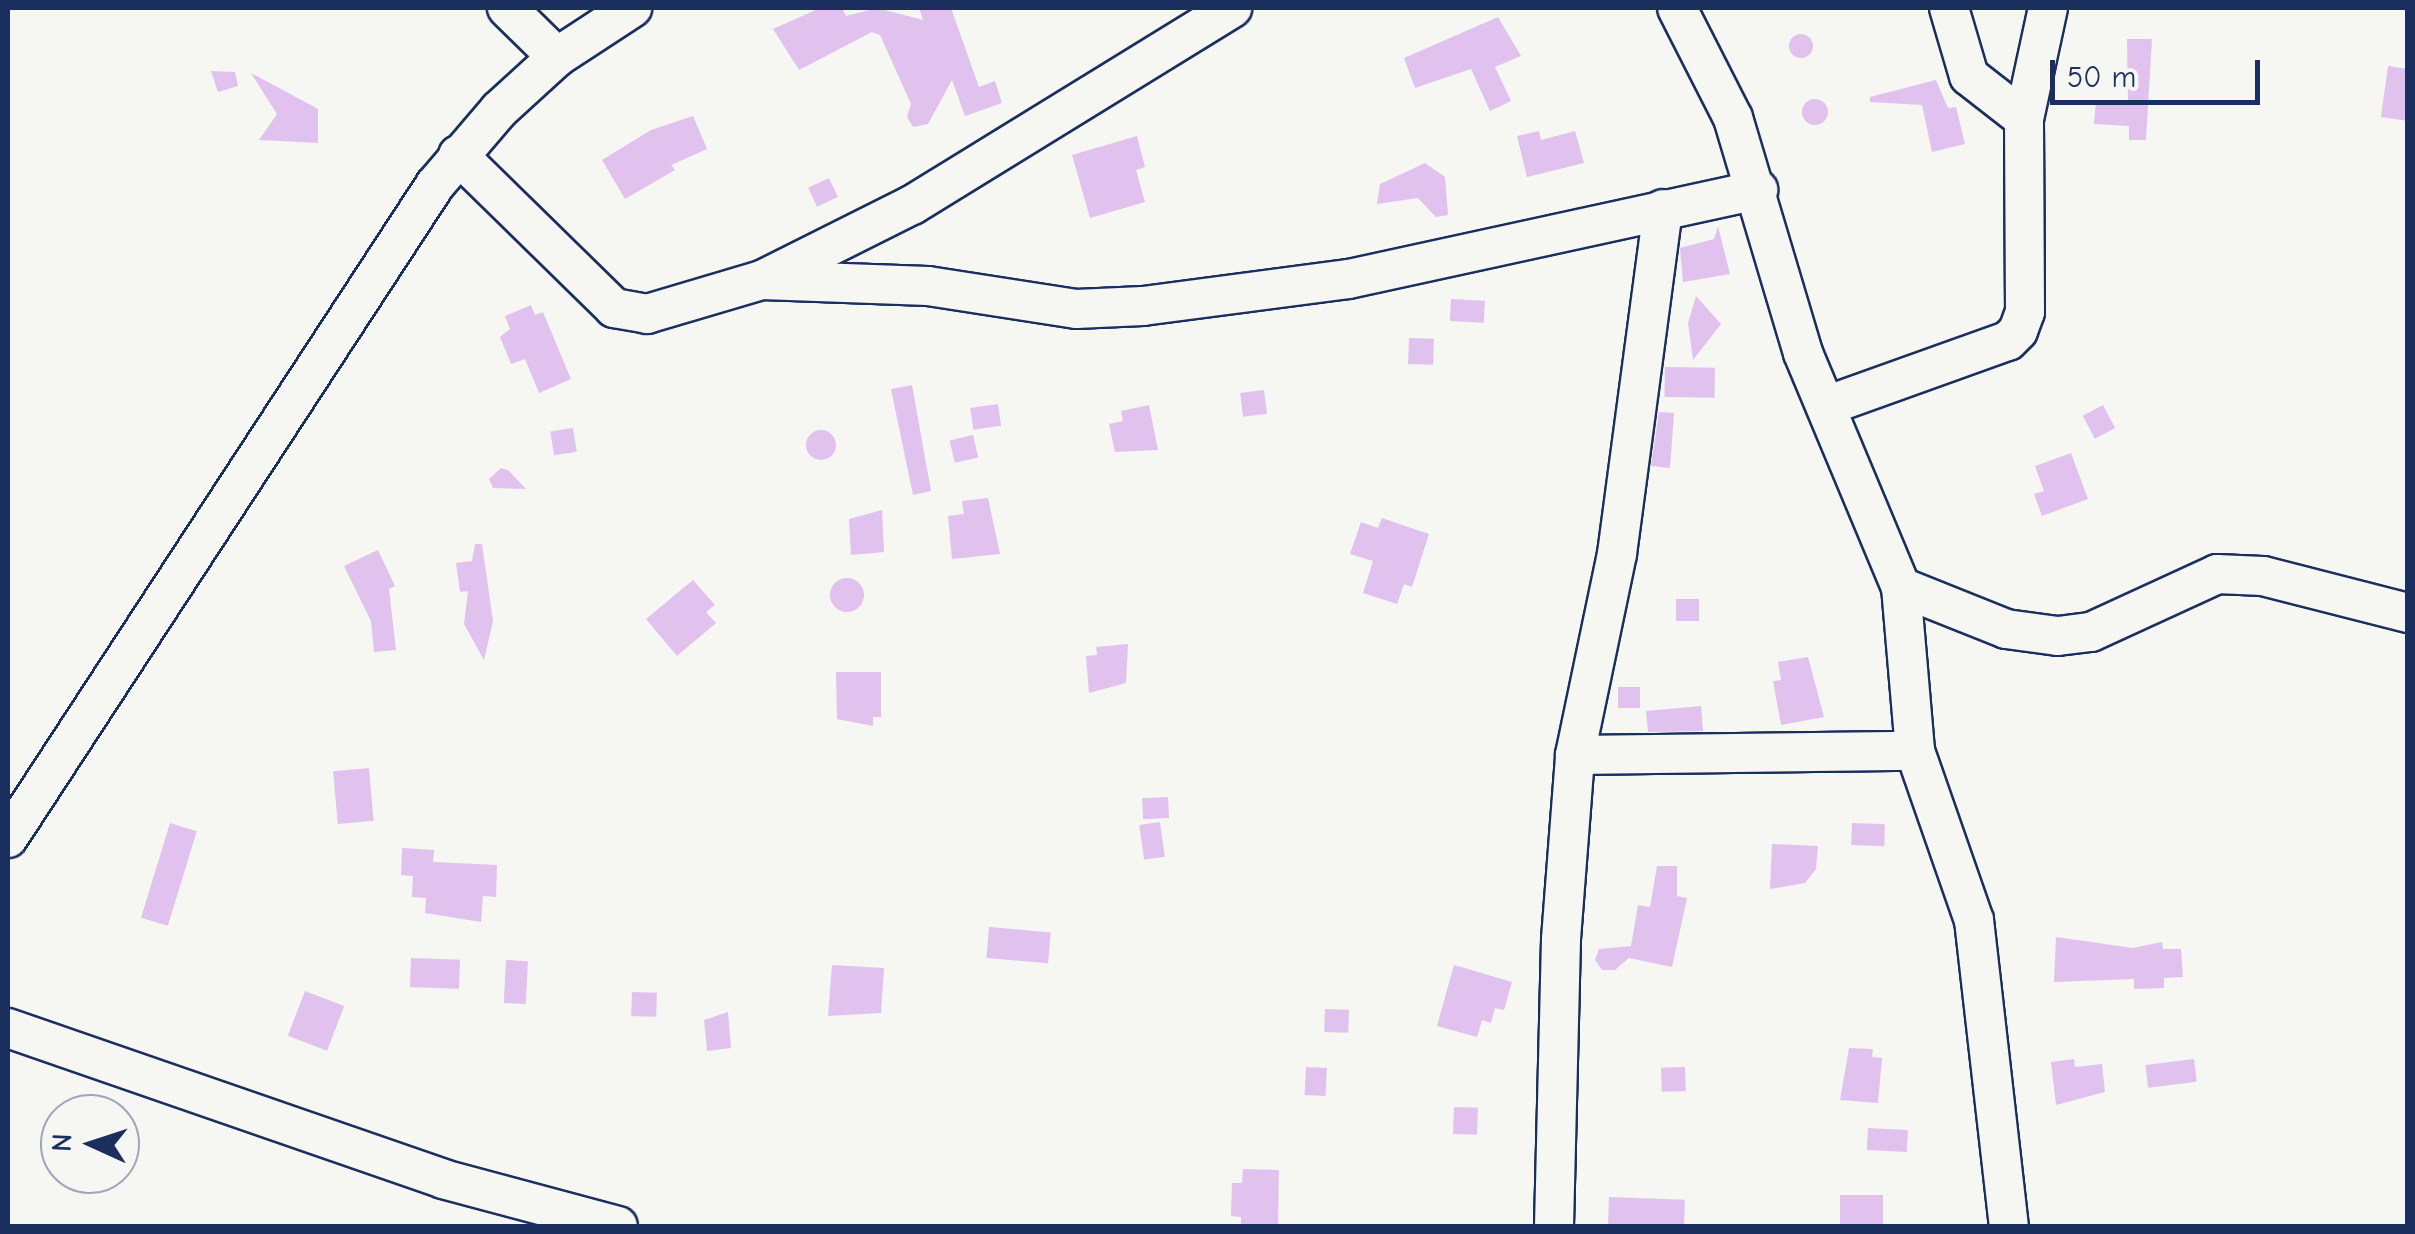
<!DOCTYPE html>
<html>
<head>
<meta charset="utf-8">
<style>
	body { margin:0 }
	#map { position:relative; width:2415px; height:1234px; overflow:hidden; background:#f6f6f2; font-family:"Comic Neue",sans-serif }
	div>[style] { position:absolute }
	.building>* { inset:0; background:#e1c2ef; transform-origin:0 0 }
	.round { border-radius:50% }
	.roads { filter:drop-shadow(2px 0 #1b2f5e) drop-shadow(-2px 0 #1b2f5e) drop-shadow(0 2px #1b2f5e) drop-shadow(0 -2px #1b2f5e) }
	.minor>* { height:38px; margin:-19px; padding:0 19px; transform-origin:19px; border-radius:19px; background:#f6f6f2 }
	span { translate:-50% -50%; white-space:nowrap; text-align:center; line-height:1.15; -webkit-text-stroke:9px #f6f6f2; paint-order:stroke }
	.frame { position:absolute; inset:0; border:10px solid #1b2f5e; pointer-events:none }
	.north { position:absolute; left:40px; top:1094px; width:100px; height:100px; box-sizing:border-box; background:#f6f6f2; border:2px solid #9ea6b7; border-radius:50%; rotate:273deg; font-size:28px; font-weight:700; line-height:40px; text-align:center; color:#1b2f5e }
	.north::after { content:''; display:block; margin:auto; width:35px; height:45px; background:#1b2f5e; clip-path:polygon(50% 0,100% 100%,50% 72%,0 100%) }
	.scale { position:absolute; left:2050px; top:60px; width:210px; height:45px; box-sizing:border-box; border:5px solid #1b2f5e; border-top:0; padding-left:12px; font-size:30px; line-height:35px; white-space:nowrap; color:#1b2f5e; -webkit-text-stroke:8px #f6f6f2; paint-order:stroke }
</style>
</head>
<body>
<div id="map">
	<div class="building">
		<div style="clip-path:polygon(820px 8px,842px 8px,846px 16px,877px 8px,923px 20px,919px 8px,951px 8px,979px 87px,995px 81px,1002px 103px,965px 116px,952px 80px,928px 124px,913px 127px,907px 117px,911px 104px,880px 35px,872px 32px,799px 70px,773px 29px)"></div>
		<div style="clip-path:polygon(1498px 17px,1521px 56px,1495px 67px,1511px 101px,1490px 111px,1471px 69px,1415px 88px,1404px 58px)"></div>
		<div class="round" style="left:1789px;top:34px;width:24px;height:24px"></div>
		<div style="clip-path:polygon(2127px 39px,2152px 39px,2146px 140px,2129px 140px,2129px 126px,2094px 124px,2096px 100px,2128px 102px)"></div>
		<div style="clip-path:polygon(2388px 66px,2408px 69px,2408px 121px,2381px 117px)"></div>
		<div style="clip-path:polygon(211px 71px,235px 72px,238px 86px,218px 92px)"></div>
		<div style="clip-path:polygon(251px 73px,318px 109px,318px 143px,259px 140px,277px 114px)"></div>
		<div style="clip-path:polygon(1936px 80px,1948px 108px,1956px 107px,1965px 144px,1932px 152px,1922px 105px,1870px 102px,1870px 97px)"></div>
		<div class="round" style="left:1802px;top:99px;width:26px;height:26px"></div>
		<div style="clip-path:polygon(693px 116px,707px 149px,671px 165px,675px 170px,625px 199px,602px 160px,651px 130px)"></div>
		<div style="clip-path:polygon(1539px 131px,1541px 140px,1575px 131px,1584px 163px,1527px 177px,1517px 136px)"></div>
		<div style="clip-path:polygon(1137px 136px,1145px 167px,1136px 170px,1145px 202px,1090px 218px,1072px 155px)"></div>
		<div style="clip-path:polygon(1425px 163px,1445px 177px,1448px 215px,1436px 217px,1418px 198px,1377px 204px,1380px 184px)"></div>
		<div style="left:829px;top:178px;width:21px;height:23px;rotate:65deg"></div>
		<div style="clip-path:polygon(1718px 226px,1730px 274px,1683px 282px,1680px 248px,1714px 239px)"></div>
		<div style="clip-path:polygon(1696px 296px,1721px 324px,1693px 360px,1688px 323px)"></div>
		<div style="left:1451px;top:299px;width:34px;height:22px;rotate:3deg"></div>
		<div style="clip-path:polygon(531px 305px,535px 315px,543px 312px,571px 379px,539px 393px,525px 359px,511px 364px,500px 337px,510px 329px,505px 316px)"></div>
		<div style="left:1409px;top:338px;width:25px;height:26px;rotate:2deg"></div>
		<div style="left:1665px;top:367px;width:50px;height:30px;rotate:1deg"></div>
		<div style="clip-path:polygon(912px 385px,931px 491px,913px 495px,891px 389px)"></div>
		<div style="left:1264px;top:390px;width:24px;height:24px;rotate:83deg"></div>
		<div style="left:998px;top:404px;width:22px;height:28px;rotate:82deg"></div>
		<div style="clip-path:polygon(1149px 405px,1158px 450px,1115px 452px,1109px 424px,1123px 421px,1121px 411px)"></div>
		<div style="left:2103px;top:405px;width:26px;height:23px;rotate:62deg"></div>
		<div style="clip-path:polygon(1659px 412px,1674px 413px,1670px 468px,1651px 466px)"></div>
		<div style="left:573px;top:428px;width:24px;height:23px;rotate:81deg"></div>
		<div class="round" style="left:806px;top:430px;width:30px;height:30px"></div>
		<div style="left:973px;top:435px;width:23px;height:24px;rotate:77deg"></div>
		<div style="clip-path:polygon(2071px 453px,2088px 499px,2042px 516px,2034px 494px,2044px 491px,2035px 466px)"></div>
		<div style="clip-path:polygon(501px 468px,508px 470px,526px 489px,493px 488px,489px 479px)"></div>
		<div style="clip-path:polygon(988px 498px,1000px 554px,952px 559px,948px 516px,964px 514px,962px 501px)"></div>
		<div style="clip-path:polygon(882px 510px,884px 552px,851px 555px,849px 519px)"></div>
		<div style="clip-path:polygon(1382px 518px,1429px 534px,1412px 587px,1404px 584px,1397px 604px,1363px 593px,1373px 561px,1350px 554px,1361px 522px,1378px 528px)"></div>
		<div style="clip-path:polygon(475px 544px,482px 544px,493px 621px,484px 660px,464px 624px,468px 591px,460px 592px,456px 563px,472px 561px)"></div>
		<div style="clip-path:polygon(378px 550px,395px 586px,389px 589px,396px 650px,374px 652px,371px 621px,344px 566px)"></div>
		<div class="round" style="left:830px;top:578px;width:34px;height:34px"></div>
		<div style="clip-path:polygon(693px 580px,715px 605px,706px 612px,716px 623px,677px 656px,646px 619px)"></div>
		<div style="left:1676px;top:599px;width:23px;height:22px"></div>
		<div style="clip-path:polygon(1128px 644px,1126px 683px,1089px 693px,1086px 656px,1097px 655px,1096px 647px)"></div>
		<div style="clip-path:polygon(1808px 657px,1824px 717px,1781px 725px,1773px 681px,1781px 680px,1778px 662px)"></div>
		<div style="clip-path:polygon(836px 672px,881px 672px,881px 717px,873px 717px,873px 726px,837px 719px)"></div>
		<div style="left:1618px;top:687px;width:22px;height:21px"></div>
		<div style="clip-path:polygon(1701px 706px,1703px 731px,1648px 732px,1646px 711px)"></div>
		<div style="left:369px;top:768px;width:53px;height:36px;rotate:85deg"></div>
		<div style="left:1168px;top:797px;width:21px;height:26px;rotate:87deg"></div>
		<div style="left:1160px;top:822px;width:35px;height:21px;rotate:82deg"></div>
		<div style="left:170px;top:823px;width:28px;height:99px;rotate:17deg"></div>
		<div style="left:1852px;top:823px;width:33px;height:22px;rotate:2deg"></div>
		<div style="clip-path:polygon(1772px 844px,1818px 846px,1816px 869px,1805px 883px,1770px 889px)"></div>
		<div style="clip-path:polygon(402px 848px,434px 850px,433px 862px,497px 865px,496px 897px,483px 896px,481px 922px,425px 913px,426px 898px,412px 897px,413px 876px,401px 875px)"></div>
		<div style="clip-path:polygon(1657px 866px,1677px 866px,1677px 896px,1687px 898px,1672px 967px,1629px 958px,1615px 970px,1602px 970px,1595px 960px,1599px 949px,1631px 946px,1638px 905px,1650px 907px)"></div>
		<div style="left:989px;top:927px;width:62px;height:31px;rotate:5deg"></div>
		<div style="clip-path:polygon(2056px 937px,2133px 948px,2162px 942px,2163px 949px,2181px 949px,2183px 977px,2164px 978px,2164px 988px,2134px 989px,2134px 979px,2054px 982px)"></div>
		<div style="left:411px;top:958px;width:49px;height:29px;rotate:2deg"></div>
		<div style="left:506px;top:960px;width:22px;height:43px;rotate:3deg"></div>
		<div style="clip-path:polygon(832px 965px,884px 968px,881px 1013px,828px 1016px)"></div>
		<div style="clip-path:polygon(1454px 965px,1512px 982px,1504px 1010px,1495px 1008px,1491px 1023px,1482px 1020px,1477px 1037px,1437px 1026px)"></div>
		<div style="left:305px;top:991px;width:42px;height:48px;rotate:21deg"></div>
		<div style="left:632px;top:992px;width:25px;height:24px;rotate:2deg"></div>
		<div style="left:1325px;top:1009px;width:24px;height:23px;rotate:2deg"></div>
		<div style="clip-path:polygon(728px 1012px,731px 1048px,707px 1051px,704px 1020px)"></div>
		<div style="clip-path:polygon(1849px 1048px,1873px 1049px,1872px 1057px,1882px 1058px,1878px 1103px,1840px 1100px)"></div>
		<div style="clip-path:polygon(2074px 1059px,2075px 1067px,2102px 1064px,2105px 1092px,2056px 1105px,2051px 1062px)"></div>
		<div style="left:2194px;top:1059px;width:23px;height:49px;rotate:83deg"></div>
		<div style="left:1306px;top:1067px;width:21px;height:28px;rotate:3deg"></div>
		<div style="left:1685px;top:1067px;width:24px;height:24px;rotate:88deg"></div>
		<div style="left:1454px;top:1107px;width:24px;height:27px;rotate:2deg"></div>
		<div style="left:1868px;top:1128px;width:40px;height:22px;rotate:3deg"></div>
		<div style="clip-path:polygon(1243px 1169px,1279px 1170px,1278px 1226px,1241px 1226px,1241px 1217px,1231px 1216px,1232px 1183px,1242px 1183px)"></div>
		<div style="left:1883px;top:1195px;width:31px;height:43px;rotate:90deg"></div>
		<div style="left:1609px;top:1197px;width:76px;height:29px;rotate:2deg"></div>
	</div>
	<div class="roads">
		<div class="minor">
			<div style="left:507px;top:8px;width:70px;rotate:44.4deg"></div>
			<div style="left:1677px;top:8px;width:123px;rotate:63deg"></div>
			<div style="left:1733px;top:118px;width:245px;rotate:73.4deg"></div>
			<div style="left:1803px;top:353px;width:254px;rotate:67.3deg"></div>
			<div style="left:1901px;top:587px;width:165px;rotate:85.1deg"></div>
			<div style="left:1915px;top:751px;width:179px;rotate:70.8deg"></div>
			<div style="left:1974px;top:920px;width:308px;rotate:83.5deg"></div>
			<div style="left:1949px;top:8px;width:71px;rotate:73.6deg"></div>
			<div style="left:1969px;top:76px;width:70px;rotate:38deg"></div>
			<div style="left:458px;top:155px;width:219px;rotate:44.4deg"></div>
			<div style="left:614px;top:308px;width:34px;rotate:10deg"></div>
			<div style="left:647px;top:314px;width:120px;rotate:-16.5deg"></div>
			<div style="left:762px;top:280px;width:168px;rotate:-26.6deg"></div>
			<div style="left:912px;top:205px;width:376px;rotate:-31.6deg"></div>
			<div style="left:762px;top:280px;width:166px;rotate:2.1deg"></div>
			<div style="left:928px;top:286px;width:150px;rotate:8.8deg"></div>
			<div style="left:1076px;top:309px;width:67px;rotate:-2.6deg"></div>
			<div style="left:1143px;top:306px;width:208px;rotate:-7.5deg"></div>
			<div style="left:1349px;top:279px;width:419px;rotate:-12.3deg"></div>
			<div style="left:1826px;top:406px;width:193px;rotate:-19.7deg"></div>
			<div style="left:2008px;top:341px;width:14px;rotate:-45deg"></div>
			<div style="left:2018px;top:331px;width:20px;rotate:-70deg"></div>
			<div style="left:2025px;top:312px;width:193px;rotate:-90.3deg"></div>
			<div style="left:2024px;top:119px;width:114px;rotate:-77.8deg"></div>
			<div style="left:1901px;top:587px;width:113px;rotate:21.8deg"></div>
			<div style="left:2006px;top:629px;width:52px;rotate:7.7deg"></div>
			<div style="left:2058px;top:636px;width:33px;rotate:-7deg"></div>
			<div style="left:2091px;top:632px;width:139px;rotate:-24.7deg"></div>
			<div style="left:2217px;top:574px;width:46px;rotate:2.5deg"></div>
			<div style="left:2263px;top:576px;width:150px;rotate:14.3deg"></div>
			<div style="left:1575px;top:755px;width:340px;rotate:-0.7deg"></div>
			<div style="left:8px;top:838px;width:780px;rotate:-56.82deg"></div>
			<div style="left:435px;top:185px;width:99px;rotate:-49.5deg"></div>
			<div style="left:499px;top:110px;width:79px;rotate:-42.4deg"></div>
			<div style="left:557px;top:57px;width:90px;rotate:-33.2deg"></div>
			<div style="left:8px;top:1028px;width:460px;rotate:19.1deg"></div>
			<div style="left:443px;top:1179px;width:181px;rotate:15deg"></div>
			<div style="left:1554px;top:1226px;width:287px;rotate:-88.6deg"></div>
			<div style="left:1561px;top:939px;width:185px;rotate:-85.6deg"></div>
			<div style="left:1575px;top:755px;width:205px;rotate:-78.2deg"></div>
			<div style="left:1617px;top:554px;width:348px;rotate:-82.4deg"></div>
		</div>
	</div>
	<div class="frame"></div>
	<div class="north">N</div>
	<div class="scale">50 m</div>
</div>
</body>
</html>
